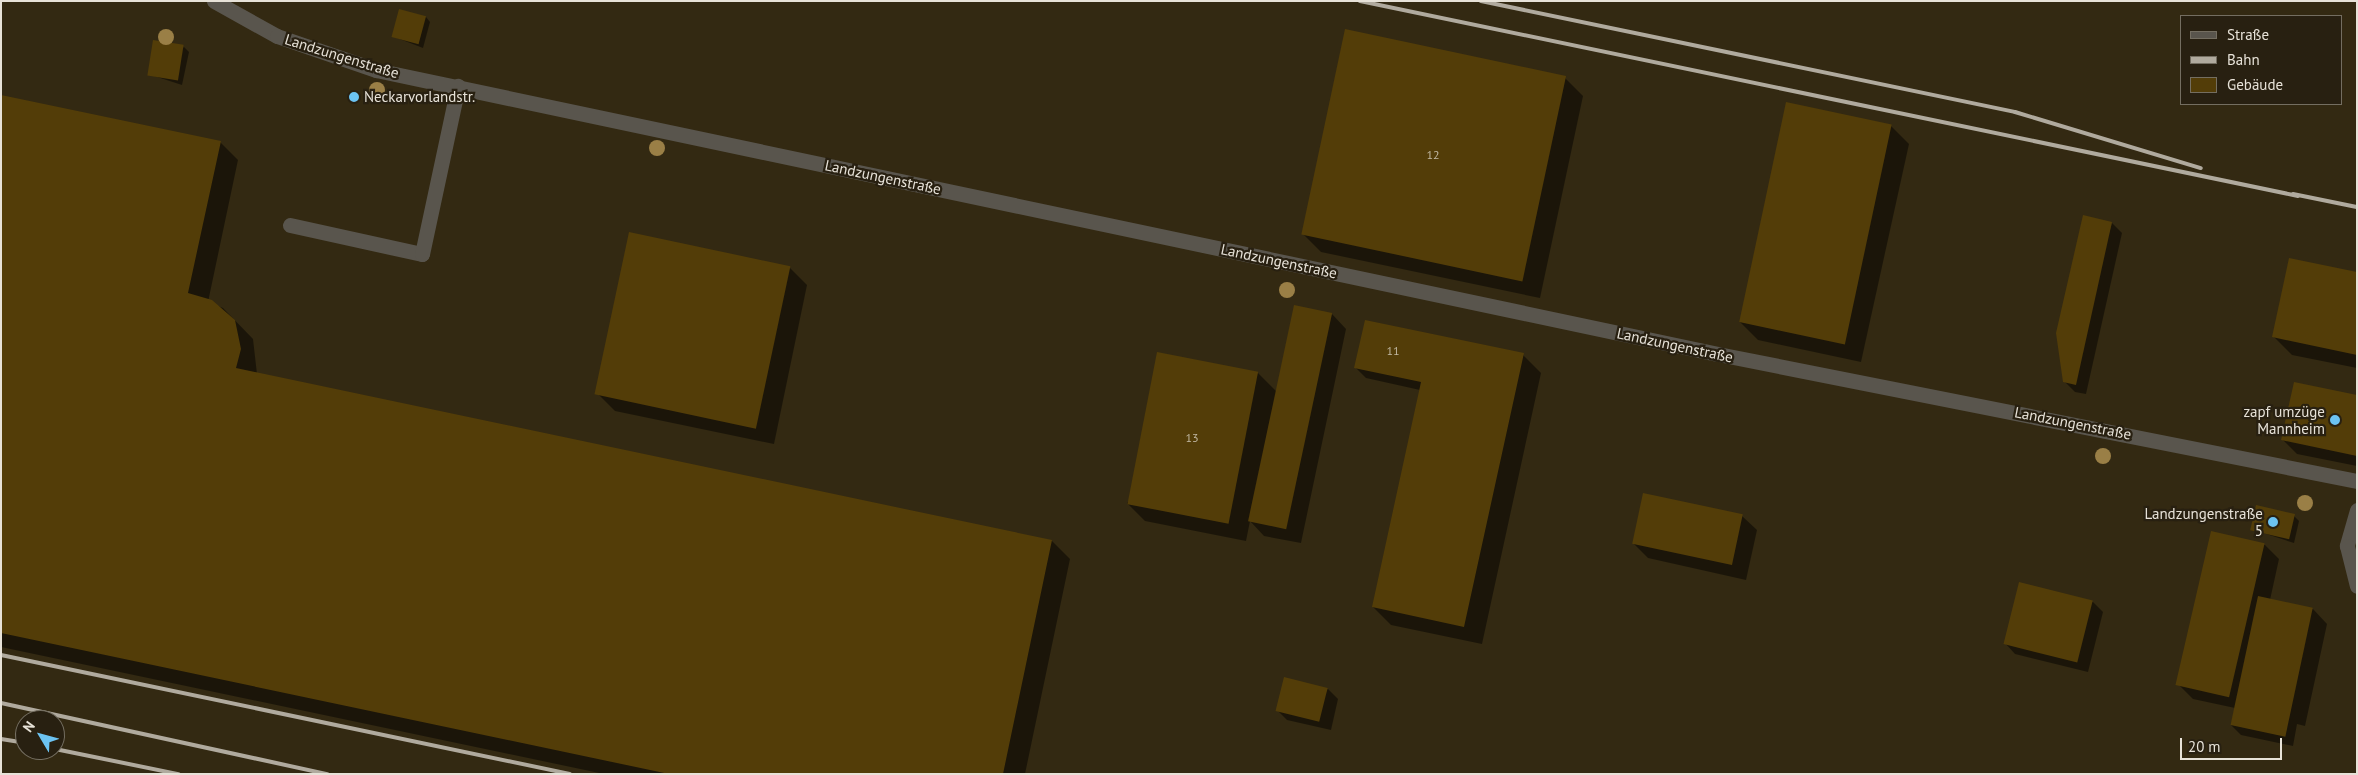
<!DOCTYPE html>
<html>
<head>
<meta charset="utf-8">
<style>
	body { margin:0 }
	#map { position:relative; width:2358px; height:775px; overflow:hidden; background:#282011; font-family:"PT Sans",sans-serif }
	div>[style] { position:absolute }
	.built>* { inset:0; background:#332912 }
	.shadow>* { inset:0; background:#0007 }
	.building>* { inset:0; background:#533d08; transform-origin:0 0 }
	.lane>* { height:15px; margin:-7.5px; padding:0 7.5px; transform-origin:7.5px; border-radius:7.5px; background:#59554d }
	.street>* { height:15px; margin:-7.5px; padding:0 7.5px; transform-origin:7.5px; border-radius:7.5px; background:#59554d }
	.rail>* { height:4px; margin:-2px; padding:0 2px; transform-origin:2px; border-radius:2px; background:#b0aa9e }
	.trees>* { width:16px; height:16px; margin:-8px; border-radius:50%; background:#9a7f46 }
	.dots>* { width:14px; height:14px; translate:-50% -50%; box-sizing:border-box; border:2px solid #282011; border-radius:50% }
	span { translate:-50% -50%; white-space:nowrap; text-align:center; line-height:1.15; -webkit-text-stroke:4.5px #282011; paint-order:stroke }
	.number-label { font-size:12px; color:#c2b9a4 }
	.number-label span { -webkit-text-stroke-width:0 }
	.street-label { font-size:15px; color:#e7e2d8 }
	.poi-label { font-size:15px; color:#e7e2d8 }
	.left { translate:0 -50%; text-align:left }
	.right { translate:-100% -50%; text-align:right }
	.frame { position:absolute; inset:0; border:2px solid #e7e2d8; pointer-events:none }
	.legend { position:absolute; left:2180px; top:15px; width:162px; height:90px; box-sizing:border-box; background:#282011; border:1px solid #746e61; margin:0; padding:6px 9px; list-style:none; font-size:15px; color:#e7e2d8 }
	.legend li { display:flex; align-items:center; gap:10px; height:25px }
	.legend b { width:25px; border:1px solid #746e61 }
	.north { position:absolute; left:15px; top:710px; width:50px; height:50px; box-sizing:border-box; background:#282011; border:1px solid #746e61; border-radius:50%; rotate:307deg; font-size:14px; font-weight:700; line-height:20px; text-align:center; color:#e7e2d8 }
	.north::after { content:''; display:block; margin:auto; width:18px; height:22px; background:#6cc3f2; clip-path:polygon(50% 0,100% 100%,50% 72%,0 100%) }
	.scale { position:absolute; left:2180px; top:738px; width:102px; height:22px; box-sizing:border-box; border:2px solid #e7e2d8; border-top:0; padding-left:6px; font-size:15px; line-height:18px; white-space:nowrap; color:#e7e2d8; -webkit-text-stroke:4px #282011; paint-order:stroke }
</style>
</head>
<body>
<div id="map">
	<div class="built">
		<div style="clip-path:polygon(evenodd,1px 1px,2357px 1px,2357px 774px,1px 774px,1px 1px,2182px 16px,2342px 16px,2342px 104px,2182px 104px,2182px 16px,1px 1px,25px 720px,55px 720px,55px 750px,25px 750px,25px 720px)"></div>
	</div>
	<div class="shadow">
		<div style="clip-path:polygon(426px 17px,430px 22px,423px 48px,392px 36px)"></div>
		<div style="clip-path:polygon(184px 47px,189px 52px,182px 85px,148px 74px)"></div>
		<div style="clip-path:polygon(1565px 78px,1583px 96px,1540px 298px,1321px 252px,1303px 234px)"></div>
		<div style="clip-path:polygon(1px 96px,220px 142px,238px 160px,208px 302px,223px 308px,253px 339px,257px 374px,1052px 541px,1070px 559px,1025px 774px,604px 774px,1px 647px)"></div>
		<div style="clip-path:polygon(1891px 126px,1909px 144px,1861px 362px,1758px 340px,1740px 322px)"></div>
		<div style="clip-path:polygon(2112px 223px,2122px 233px,2086px 394px,2075px 392px,2064px 381px)"></div>
		<div style="clip-path:polygon(789px 267px,807px 285px,774px 444px,615px 411px,597px 393px)"></div>
		<div style="clip-path:polygon(2357px 273px,2357px 368px,2292px 355px,2274px 337px)"></div>
		<div style="clip-path:polygon(1332px 314px,1346px 329px,1301px 543px,1264px 536px,1250px 521px,1246px 541px,1145px 521px,1127px 503px,1258px 373px,1277px 392px)"></div>
		<div style="clip-path:polygon(1523px 355px,1541px 373px,1482px 644px,1391px 625px,1373px 607px,1420px 390px,1366px 378px,1356px 368px)"></div>
		<div style="clip-path:polygon(2357px 396px,2357px 466px,2297px 454px,2283px 440px)"></div>
		<div style="clip-path:polygon(1742px 516px,1757px 530px,1746px 580px,1648px 558px,1634px 544px)"></div>
		<div style="clip-path:polygon(2294px 516px,2299px 521px,2294px 543px,2251px 529px)"></div>
		<div style="clip-path:polygon(2212px 533px,2265px 545px,2279px 559px,2270px 600px,2313px 609px,2327px 624px,2305px 726px,2297px 724px,2293px 746px,2241px 735px,2231px 725px,2235px 708px,2193px 699px,2178px 684px)"></div>
		<div style="clip-path:polygon(2019px 584px,2093px 602px,2103px 612px,2088px 672px,2015px 654px,2005px 643px)"></div>
		<div style="clip-path:polygon(1328px 689px,1338px 699px,1331px 730px,1287px 720px,1277px 710px)"></div>
	</div>
	<div class="building">
		<div style="left:399px;top:9px;width:28px;height:29px;rotate:15deg"></div>
		<div style="left:1345px;top:29px;width:226px;height:210px;rotate:12deg"></div>
		<div style="left:153px;top:40px;width:31px;height:36px;rotate:9deg"></div>
		<div style="clip-path:polygon(1px 95px,221px 141px,188px 293px,212px 300px,235px 320px,241px 349px,236px 368px,1052px 540px,1003px 774px,669px 774px,1px 633px)"></div>
		<div style="left:1786px;top:102px;width:108px;height:225px;rotate:12deg"></div>
		<div style="clip-path:polygon(2083px 215px,2112px 222px,2076px 385px,2063px 382px,2056px 333px)"></div>
		<div style="left:629px;top:232px;width:165px;height:166px;rotate:12deg"></div>
		<div style="clip-path:polygon(2289px 258px,2357px 272px,2357px 355px,2272px 337px)"></div>
		<div style="left:1294px;top:305px;width:39px;height:221px;rotate:12deg"></div>
		<div style="clip-path:polygon(1365px 320px,1524px 353px,1464px 627px,1372px 607px,1421px 382px,1354px 368px)"></div>
		<div style="left:1157px;top:352px;width:103px;height:155px;rotate:11deg"></div>
		<div style="clip-path:polygon(2294px 382px,2357px 395px,2357px 456px,2281px 440px)"></div>
		<div style="left:1643px;top:493px;width:102px;height:52px;rotate:12deg"></div>
		<div style="left:2256px;top:505px;width:40px;height:26px;rotate:13deg"></div>
		<div style="left:2211px;top:531px;width:55px;height:158px;rotate:13deg"></div>
		<div style="left:2019px;top:582px;width:76px;height:64px;rotate:14deg"></div>
		<div style="left:2258px;top:596px;width:56px;height:132px;rotate:12deg"></div>
		<div style="left:1284px;top:677px;width:45px;height:35px;rotate:14deg"></div>
	</div>
	<div class="lane">
		<div style="left:290px;top:225px;width:135px;rotate:12.4deg"></div>
		<div style="left:422px;top:254px;width:172px;rotate:-77.9deg"></div>
		<div style="left:2357px;top:510px;width:37px;rotate:106deg"></div>
		<div style="left:2347px;top:546px;width:41px;rotate:76deg"></div>
	</div>
	<div class="street">
		<div style="left:214px;top:1px;width:72px;rotate:29.1deg"></div>
		<div style="left:277px;top:36px;width:105px;rotate:19deg"></div>
		<div style="left:376px;top:70px;width:1372px;rotate:11.95deg"></div>
		<div style="left:1718px;top:354px;width:651px;rotate:11.24deg"></div>
	</div>
	<div class="rail">
		<div style="left:1360px;top:1px;width:958px;rotate:11.74deg"></div>
		<div style="left:1481px;top:1px;width:545px;rotate:11.74deg"></div>
		<div style="left:2015px;top:112px;width:194px;rotate:16.8deg"></div>
		<div style="left:2293px;top:194px;width:65px;rotate:11.5deg"></div>
		<div style="left:1px;top:655px;width:581px;rotate:11.81deg"></div>
		<div style="left:1px;top:703px;width:334px;rotate:12.3deg"></div>
		<div style="left:1px;top:739px;width:24px;rotate:9deg"></div>
		<div style="left:55px;top:749px;width:126px;rotate:11.5deg"></div>
	</div>
	<div class="trees">
		<div style="left:166px;top:37px"></div>
		<div style="left:377px;top:90px"></div>
		<div style="left:657px;top:148px"></div>
		<div style="left:1287px;top:290px"></div>
		<div style="left:2103px;top:456px"></div>
		<div style="left:2305px;top:503px"></div>
	</div>
	<div class="dots">
		<div style="left:354px;top:97px;background:#6cc3f2"></div>
		<div style="left:2335px;top:420px;background:#6cc3f2"></div>
		<div style="left:2273px;top:522px;background:#6cc3f2"></div>
	</div>
	<div class="number-label">
		<span style="left:1433px;top:155px">12</span>
		<span style="left:1393px;top:351px">11</span>
		<span style="left:1192px;top:438px">13</span>
	</div>
	<div class="street-label">
		<span style="left:342px;top:56px;rotate:17deg">Landzungenstraße</span>
		<span style="left:883px;top:177px;rotate:12deg">Landzungenstraße</span>
		<span style="left:1279px;top:261px;rotate:12deg">Landzungenstraße</span>
		<span style="left:1675px;top:345px;rotate:12deg">Landzungenstraße</span>
		<span style="left:2073px;top:423px;rotate:11deg">Landzungenstraße</span>
	</div>
	<div class="poi-label">
		<span class="left" style="left:364px;top:97px">Neckarvorlandstr.</span>
		<span class="right" style="left:2325px;top:420px">zapf umzüge<br>Mannheim</span>
		<span class="right" style="left:2263px;top:522px">Landzungenstraße<br>5</span>
	</div>
	<div class="frame"></div>
	<ul class="legend">
	<li><b style="height:6px;background:#59554d"></b>Straße</li>
	<li><b style="height:6px;background:#b0aa9e"></b>Bahn</li>
	<li><b style="height:14px;background:#533d08"></b>Gebäude</li>
	</ul>
	<div class="north">N</div>
	<div class="scale">20 m</div>
</div>
</body>
</html>
